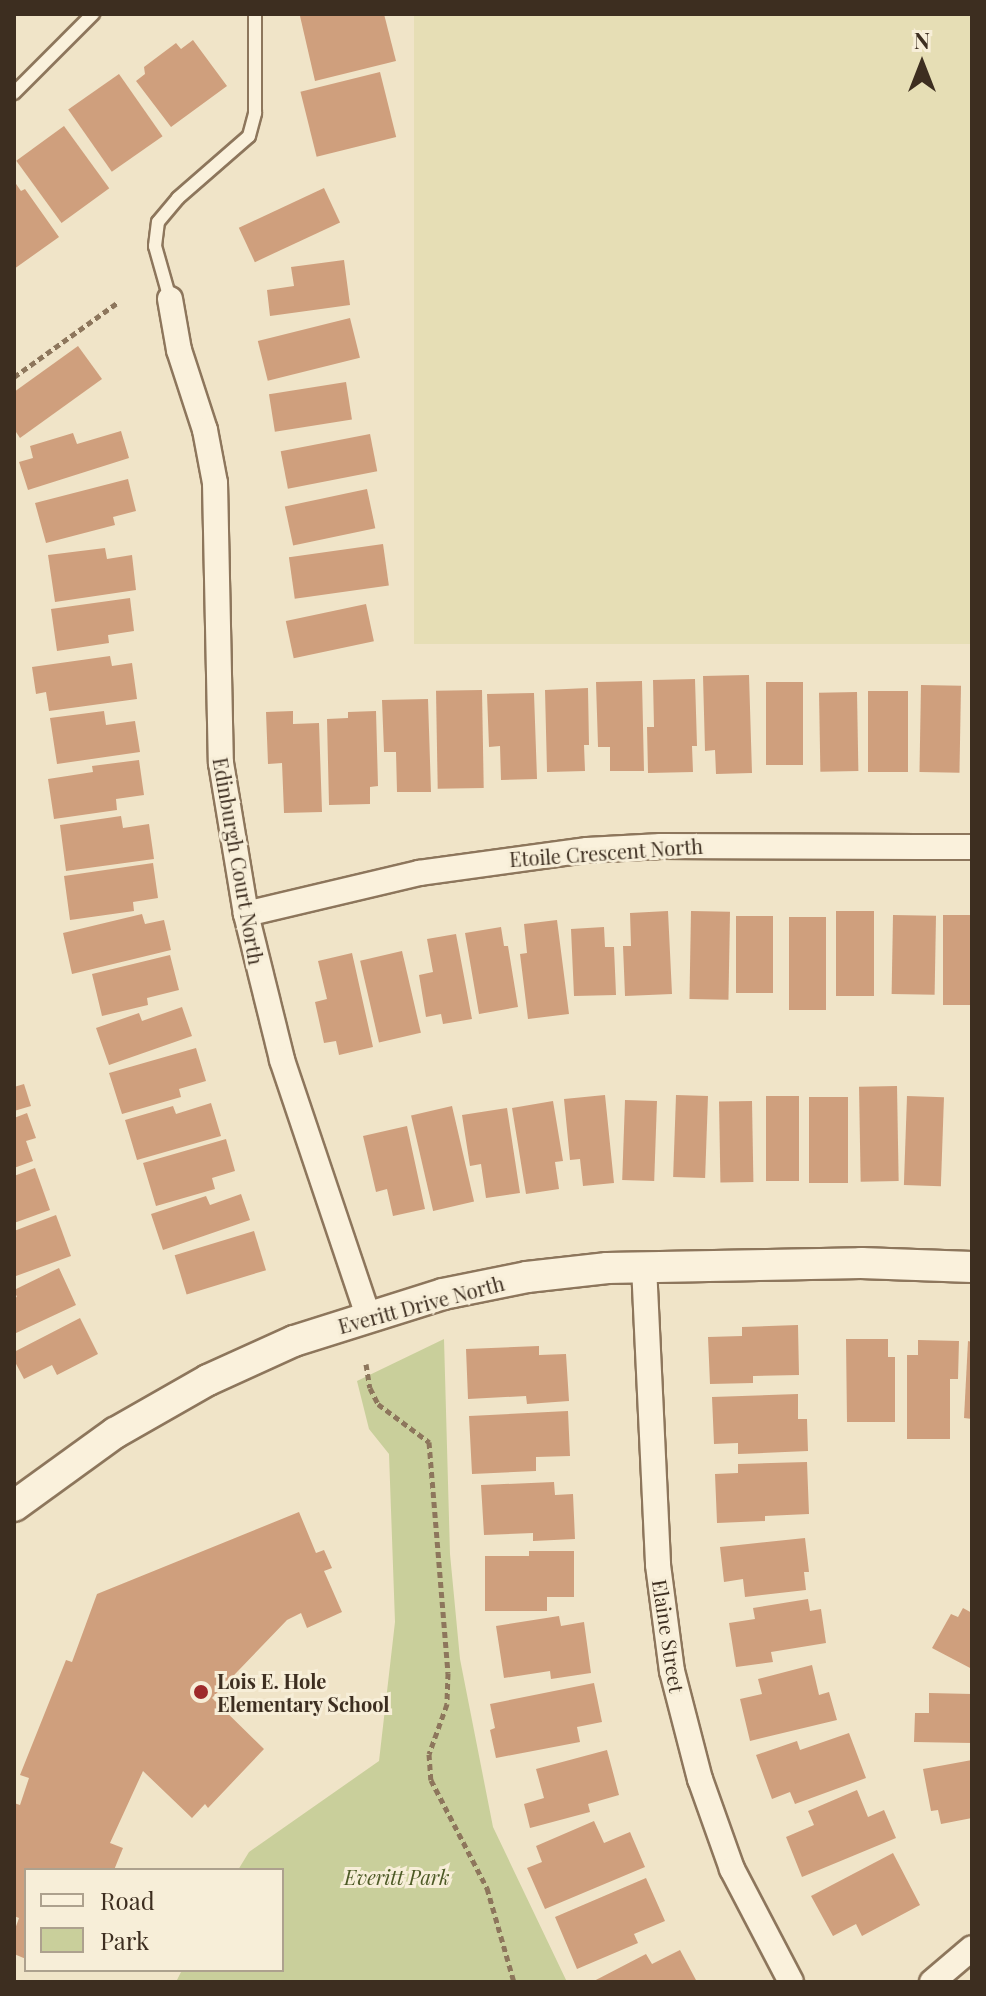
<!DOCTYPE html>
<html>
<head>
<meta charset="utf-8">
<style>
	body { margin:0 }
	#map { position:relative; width:986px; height:1996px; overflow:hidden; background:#f0e4c8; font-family:"Playfair Display",serif }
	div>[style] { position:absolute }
	.farmland>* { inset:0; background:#e6deb5; transform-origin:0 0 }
	.green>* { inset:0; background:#c9cf9b }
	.building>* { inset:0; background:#cf9f7d; transform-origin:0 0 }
	.path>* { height:5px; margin-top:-2.5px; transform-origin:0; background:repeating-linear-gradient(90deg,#8d765c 0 6px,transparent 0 10px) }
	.roads { filter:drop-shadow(2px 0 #8d765c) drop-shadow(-2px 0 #8d765c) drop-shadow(0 2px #8d765c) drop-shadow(0 -2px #8d765c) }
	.service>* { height:12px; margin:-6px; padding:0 6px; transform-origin:6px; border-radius:6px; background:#faf1dc }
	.minor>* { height:24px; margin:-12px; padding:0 12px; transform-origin:12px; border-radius:12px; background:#faf1dc }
	.tertiary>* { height:30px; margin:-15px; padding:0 15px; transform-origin:15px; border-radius:15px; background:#faf1dc }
	.dots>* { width:22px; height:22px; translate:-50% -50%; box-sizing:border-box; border:4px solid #f7eed8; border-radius:50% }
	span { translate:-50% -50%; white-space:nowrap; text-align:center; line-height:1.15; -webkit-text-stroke:6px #f7eed8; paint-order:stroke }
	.street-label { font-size:20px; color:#3d2e20 }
	.poi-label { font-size:20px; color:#3d2e20; font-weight:700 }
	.left { translate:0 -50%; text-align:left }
	.park-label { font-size:20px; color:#4d5a26; font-style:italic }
	.frame { position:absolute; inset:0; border:16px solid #3d2e20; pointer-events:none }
	.legend { position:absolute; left:24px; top:1868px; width:260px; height:104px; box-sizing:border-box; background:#f7eed8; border:2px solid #ada18e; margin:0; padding:10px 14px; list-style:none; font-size:24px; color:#3d2e20 }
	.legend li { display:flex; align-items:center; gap:16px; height:40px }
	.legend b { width:40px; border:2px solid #ada18e }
	.north { position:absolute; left:882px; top:24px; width:80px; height:80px; -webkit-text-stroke:6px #f7eed8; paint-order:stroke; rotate:0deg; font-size:22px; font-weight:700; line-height:32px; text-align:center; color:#3d2e20 }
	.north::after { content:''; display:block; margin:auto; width:28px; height:36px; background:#3d2e20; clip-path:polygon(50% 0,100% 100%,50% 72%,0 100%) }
</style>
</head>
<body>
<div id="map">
	<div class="farmland">
		<div style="left:414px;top:14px;width:558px;height:630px"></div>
	</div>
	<div class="green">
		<div style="clip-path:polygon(444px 1339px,450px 1554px,460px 1659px,493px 1827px,567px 1982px,176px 1982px,182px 1970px,282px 1970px,282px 1870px,238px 1870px,249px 1852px,379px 1761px,395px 1622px,389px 1454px,369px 1429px,357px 1381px)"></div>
	</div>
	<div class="building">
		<div style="clip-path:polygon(310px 14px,384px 14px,396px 61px,315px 81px,300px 16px)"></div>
		<div style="clip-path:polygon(193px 40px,227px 86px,171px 127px,136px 81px,145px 74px,144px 67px,176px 43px,181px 49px)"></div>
		<div style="left:380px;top:72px;width:67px;height:82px;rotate:76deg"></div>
		<div style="left:119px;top:74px;width:76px;height:62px;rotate:55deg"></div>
		<div style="left:64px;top:126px;width:77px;height:59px;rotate:54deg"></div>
		<div style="clip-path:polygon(14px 181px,21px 191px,25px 189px,59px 237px,14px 269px)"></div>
		<div style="left:324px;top:188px;width:38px;height:94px;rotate:65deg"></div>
		<div style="clip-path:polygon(344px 260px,350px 305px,270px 316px,267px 290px,294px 286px,291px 267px)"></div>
		<div style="left:350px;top:318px;width:41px;height:95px;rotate:76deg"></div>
		<div style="clip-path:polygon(78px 346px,102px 379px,20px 438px,14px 429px,14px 392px)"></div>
		<div style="left:346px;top:382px;width:38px;height:78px;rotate:81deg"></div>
		<div style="clip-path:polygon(121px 431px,129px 458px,28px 490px,19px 462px,33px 458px,30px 446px,73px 433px,77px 444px)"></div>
		<div style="left:370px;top:434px;width:38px;height:91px;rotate:79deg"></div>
		<div style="clip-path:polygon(128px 479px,136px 511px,113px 517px,115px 525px,46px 543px,35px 503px)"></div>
		<div style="left:367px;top:489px;width:40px;height:84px;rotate:78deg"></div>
		<div style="left:383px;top:544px;width:42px;height:95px;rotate:82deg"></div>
		<div style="clip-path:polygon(105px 548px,107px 559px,132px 555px,136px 590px,55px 602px,48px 555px)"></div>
		<div style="clip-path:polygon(130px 598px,134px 631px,108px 635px,109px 643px,57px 651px,51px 609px)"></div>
		<div style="left:366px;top:604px;width:38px;height:82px;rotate:78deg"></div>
		<div style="clip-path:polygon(110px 656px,112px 666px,132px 663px,137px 699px,49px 711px,46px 692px,36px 694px,32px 667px)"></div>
		<div style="clip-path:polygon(749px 675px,752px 773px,716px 774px,715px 750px,705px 751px,703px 676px)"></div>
		<div style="clip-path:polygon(695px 679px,697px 746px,692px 746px,693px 772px,648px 773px,647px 727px,654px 727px,653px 680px)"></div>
		<div style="clip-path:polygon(642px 681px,644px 771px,610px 771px,610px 747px,598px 747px,596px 682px)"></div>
		<div style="left:766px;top:682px;width:37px;height:83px"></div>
		<div style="left:921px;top:685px;width:40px;height:87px;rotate:1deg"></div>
		<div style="clip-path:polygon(588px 688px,589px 745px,584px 745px,585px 771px,547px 772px,545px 690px)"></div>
		<div style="left:482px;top:690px;width:98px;height:46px;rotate:89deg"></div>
		<div style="left:868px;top:691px;width:40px;height:81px"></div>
		<div style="left:857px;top:692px;width:79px;height:38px;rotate:89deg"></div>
		<div style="clip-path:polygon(534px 693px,537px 779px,501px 780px,500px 746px,489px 747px,487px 694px)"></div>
		<div style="clip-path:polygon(428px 699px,431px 792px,397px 792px,396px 752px,384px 752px,382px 700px)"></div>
		<div style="clip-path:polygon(104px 711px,106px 725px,135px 721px,140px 752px,57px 764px,50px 718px)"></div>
		<div style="clip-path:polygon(293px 711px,293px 724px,319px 723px,322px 812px,284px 813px,282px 763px,268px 764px,266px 712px)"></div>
		<div style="clip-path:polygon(376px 711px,378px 786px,370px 787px,370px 804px,329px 805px,327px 719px,348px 718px,348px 712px)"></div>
		<div style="clip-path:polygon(139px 760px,144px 795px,116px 799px,117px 810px,54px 819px,48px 779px,93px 772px,92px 766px)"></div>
		<div style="clip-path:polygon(121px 816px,123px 828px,149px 824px,154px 859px,66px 871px,60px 825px)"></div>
		<div style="clip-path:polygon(153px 863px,158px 898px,133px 902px,134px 911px,70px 920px,64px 876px)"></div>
		<div style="clip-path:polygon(668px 911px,672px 994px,625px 996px,623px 946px,631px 946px,630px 913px)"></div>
		<div style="left:691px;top:911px;width:39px;height:88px;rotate:1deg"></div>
		<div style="left:836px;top:911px;width:38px;height:85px"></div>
		<div style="clip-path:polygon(142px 914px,145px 924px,164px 920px,171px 950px,72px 974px,63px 933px)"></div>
		<div style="left:893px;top:915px;width:43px;height:79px;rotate:1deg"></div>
		<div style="left:972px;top:915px;width:90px;height:29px;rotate:90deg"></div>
		<div style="left:736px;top:916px;width:37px;height:77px"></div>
		<div style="left:789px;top:917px;width:37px;height:93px"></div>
		<div style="clip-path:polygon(557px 920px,569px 1014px,528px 1019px,520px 954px,527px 953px,524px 924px)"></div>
		<div style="clip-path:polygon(501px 927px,504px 946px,508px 946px,518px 1007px,479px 1014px,465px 933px)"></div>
		<div style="clip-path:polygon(604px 927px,605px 947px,614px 947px,616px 995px,574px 996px,571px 929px)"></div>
		<div style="clip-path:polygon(456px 934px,472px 1019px,443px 1024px,441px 1014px,426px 1017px,419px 975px,433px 972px,427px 939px)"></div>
		<div style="left:402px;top:951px;width:84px;height:43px;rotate:77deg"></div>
		<div style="clip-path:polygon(352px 953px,373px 1047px,339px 1055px,336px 1041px,324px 1043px,315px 1002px,327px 999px,318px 961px)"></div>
		<div style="clip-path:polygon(170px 955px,179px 990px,147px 998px,148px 1005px,102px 1016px,92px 974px)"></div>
		<div style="clip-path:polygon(182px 1007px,192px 1036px,109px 1065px,96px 1028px,139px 1013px,142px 1021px)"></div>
		<div style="clip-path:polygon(196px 1048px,206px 1081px,179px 1089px,181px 1097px,122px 1114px,109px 1073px)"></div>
		<div style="clip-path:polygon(24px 1084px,31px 1106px,14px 1111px,14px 1087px)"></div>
		<div style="left:897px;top:1086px;width:95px;height:38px;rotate:89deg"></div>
		<div style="clip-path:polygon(605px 1095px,614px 1183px,583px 1186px,580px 1159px,570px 1160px,564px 1099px)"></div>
		<div style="left:676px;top:1095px;width:32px;height:82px;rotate:2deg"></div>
		<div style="left:766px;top:1096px;width:33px;height:85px"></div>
		<div style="left:907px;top:1096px;width:37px;height:89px;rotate:2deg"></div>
		<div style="left:809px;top:1097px;width:39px;height:86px"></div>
		<div style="left:625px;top:1100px;width:32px;height:80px;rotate:2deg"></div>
		<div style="clip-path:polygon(553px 1101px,563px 1161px,555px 1162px,559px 1189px,526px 1194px,512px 1108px)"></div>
		<div style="left:752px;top:1101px;width:81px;height:33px;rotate:89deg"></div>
		<div style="clip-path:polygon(211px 1103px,221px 1136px,137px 1160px,125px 1120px,173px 1106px,176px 1114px)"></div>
		<div style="left:452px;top:1106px;width:98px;height:42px;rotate:77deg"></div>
		<div style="clip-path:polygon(507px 1108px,520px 1193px,486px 1198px,481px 1164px,470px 1166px,462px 1115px)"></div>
		<div style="clip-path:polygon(27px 1113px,36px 1138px,26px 1141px,33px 1161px,14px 1168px,14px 1118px)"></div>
		<div style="clip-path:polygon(407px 1126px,425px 1209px,393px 1216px,387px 1189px,376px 1192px,363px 1136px)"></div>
		<div style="clip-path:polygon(226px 1139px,235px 1171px,212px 1178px,215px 1189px,156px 1206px,143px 1163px)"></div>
		<div style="clip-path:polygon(35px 1168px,50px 1210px,14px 1223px,14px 1176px)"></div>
		<div style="clip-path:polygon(241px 1194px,250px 1220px,163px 1250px,151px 1214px,206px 1196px,210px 1205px)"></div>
		<div style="clip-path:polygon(56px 1215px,71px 1256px,16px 1276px,14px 1231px)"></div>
		<div style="left:254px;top:1231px;width:41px;height:83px;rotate:73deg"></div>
		<div style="clip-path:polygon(59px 1268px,76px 1305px,14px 1334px,14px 1298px,17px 1297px,14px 1290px)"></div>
		<div style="clip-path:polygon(80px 1318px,98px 1354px,57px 1375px,52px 1365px,24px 1379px,14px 1360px,14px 1352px)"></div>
		<div style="clip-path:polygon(798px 1325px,799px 1375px,753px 1376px,753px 1383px,710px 1384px,708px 1337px,742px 1336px,742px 1327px)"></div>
		<div style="clip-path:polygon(846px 1339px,888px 1339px,888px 1357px,895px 1357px,895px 1422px,847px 1422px)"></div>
		<div style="clip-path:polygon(918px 1340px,959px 1341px,958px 1379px,950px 1379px,950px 1439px,907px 1439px,907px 1355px,918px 1355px)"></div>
		<div style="clip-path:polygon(968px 1341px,972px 1342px,972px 1419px,964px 1418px)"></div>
		<div style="clip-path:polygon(539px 1346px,539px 1355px,566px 1354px,569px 1401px,527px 1404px,526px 1396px,468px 1399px,466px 1349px)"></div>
		<div style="clip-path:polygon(798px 1394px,798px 1419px,807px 1419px,808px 1451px,738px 1454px,738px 1443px,714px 1444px,712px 1397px)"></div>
		<div style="clip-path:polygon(568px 1411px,570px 1456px,536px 1457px,536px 1471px,472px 1474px,469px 1416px)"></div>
		<div style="clip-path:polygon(807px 1462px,809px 1514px,765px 1516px,765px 1521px,717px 1523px,715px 1474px,738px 1473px,738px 1464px)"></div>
		<div style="clip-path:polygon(554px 1482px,555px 1495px,573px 1494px,575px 1539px,533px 1541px,533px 1533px,484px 1535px,481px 1485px)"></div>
		<div style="clip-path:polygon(299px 1512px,316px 1553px,324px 1550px,332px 1568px,324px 1571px,342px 1612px,307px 1628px,301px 1613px,287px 1620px,212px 1698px,264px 1749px,208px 1808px,205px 1804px,192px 1818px,143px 1771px,110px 1843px,123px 1848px,114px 1870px,26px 1870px,26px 1959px,14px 1954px,14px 1932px,19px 1918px,14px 1916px,14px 1803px,20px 1805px,29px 1778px,20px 1775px,66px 1660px,72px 1662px,97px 1594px)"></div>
		<div style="clip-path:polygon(805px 1538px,809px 1572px,804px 1572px,806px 1590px,745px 1597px,743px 1579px,724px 1582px,720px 1547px)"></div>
		<div style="clip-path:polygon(529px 1551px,574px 1551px,574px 1597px,547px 1597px,547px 1611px,485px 1611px,485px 1556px,529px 1556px)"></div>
		<div style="clip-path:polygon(808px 1599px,810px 1611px,821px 1609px,826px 1643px,771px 1652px,773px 1662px,736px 1667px,729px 1623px,755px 1619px,753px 1608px)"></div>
		<div style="clip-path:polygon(963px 1608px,972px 1613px,972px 1669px,932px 1648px,951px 1614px,958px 1617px)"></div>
		<div style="clip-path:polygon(559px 1616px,561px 1626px,584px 1622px,591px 1673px,551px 1679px,550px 1671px,504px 1678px,496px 1626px)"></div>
		<div style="clip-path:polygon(812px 1665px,819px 1695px,829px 1692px,837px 1720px,750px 1741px,740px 1699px,762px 1694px,758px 1679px)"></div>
		<div style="clip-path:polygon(594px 1683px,602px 1722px,577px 1727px,580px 1742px,496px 1758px,490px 1730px,495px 1728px,490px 1704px)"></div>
		<div style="clip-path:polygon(929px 1693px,972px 1694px,972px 1743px,914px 1742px,915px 1713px,929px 1713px)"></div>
		<div style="clip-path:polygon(849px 1733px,866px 1778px,795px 1804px,790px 1792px,772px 1799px,756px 1755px,797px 1741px,800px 1750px)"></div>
		<div style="clip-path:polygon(607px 1750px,619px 1795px,588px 1804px,590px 1812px,530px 1828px,524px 1804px,544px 1798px,536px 1769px)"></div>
		<div style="clip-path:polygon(972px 1760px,972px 1818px,941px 1824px,938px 1810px,931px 1811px,923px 1769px)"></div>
		<div style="clip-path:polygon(857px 1790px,868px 1817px,884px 1810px,896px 1838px,802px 1877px,786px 1837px,814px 1825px,808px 1811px)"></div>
		<div style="clip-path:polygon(594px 1821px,604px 1843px,630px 1832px,645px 1867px,545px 1909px,527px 1868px,542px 1862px,536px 1846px)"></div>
		<div style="clip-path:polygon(893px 1853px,920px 1905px,862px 1936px,856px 1924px,833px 1936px,811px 1896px)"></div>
		<div style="clip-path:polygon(646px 1878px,665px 1921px,634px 1934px,638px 1943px,577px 1969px,555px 1917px)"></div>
		<div style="clip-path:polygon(680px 1950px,697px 1982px,592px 1982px,646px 1954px,652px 1964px)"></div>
	</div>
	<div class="path">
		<div style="left:14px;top:377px;width:127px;rotate:-35.7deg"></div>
		<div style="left:366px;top:1364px;width:24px;rotate:81deg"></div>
		<div style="left:370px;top:1388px;width:18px;rotate:63deg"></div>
		<div style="left:378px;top:1404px;width:64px;rotate:36.7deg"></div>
		<div style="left:429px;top:1442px;width:232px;rotate:85.3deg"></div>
		<div style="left:448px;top:1673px;width:31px;rotate:92deg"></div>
		<div style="left:447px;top:1704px;width:53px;rotate:109.8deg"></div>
		<div style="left:429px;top:1754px;width:26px;rotate:86deg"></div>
		<div style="left:431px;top:1780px;width:122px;rotate:62.6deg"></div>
		<div style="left:487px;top:1888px;width:98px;rotate:74deg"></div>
	</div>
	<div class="roads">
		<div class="service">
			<div style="left:14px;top:93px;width:112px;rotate:-45deg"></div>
			<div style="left:170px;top:299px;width:55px;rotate:-105.8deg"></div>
			<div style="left:155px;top:246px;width:24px;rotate:-83deg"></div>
			<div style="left:158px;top:222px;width:31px;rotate:-50deg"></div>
			<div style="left:178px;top:198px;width:94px;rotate:-41.1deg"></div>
			<div style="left:249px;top:136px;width:24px;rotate:-75deg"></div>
			<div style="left:255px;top:113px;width:99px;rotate:-90deg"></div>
		</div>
		<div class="minor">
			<div style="left:170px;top:299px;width:52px;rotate:80deg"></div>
			<div style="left:179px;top:350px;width:84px;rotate:72deg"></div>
			<div style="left:205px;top:430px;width:54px;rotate:79.3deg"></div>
			<div style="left:215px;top:483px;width:280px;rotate:88.8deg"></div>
			<div style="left:221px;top:763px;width:153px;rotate:80.6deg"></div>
			<div style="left:246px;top:914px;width:150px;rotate:76.1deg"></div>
			<div style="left:282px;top:1060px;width:270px;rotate:71.4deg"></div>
			<div style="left:246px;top:914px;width:178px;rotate:-13.3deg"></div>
			<div style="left:419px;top:873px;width:170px;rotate:-7.8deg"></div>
			<div style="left:587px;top:850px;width:74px;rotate:-3.1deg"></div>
			<div style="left:661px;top:846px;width:311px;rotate:0.2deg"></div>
			<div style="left:644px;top:1266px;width:299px;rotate:87.3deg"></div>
			<div style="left:658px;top:1565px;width:107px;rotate:82.5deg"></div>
			<div style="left:672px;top:1671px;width:112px;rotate:75.5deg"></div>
			<div style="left:700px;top:1779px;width:96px;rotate:70.4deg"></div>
			<div style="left:732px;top:1869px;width:127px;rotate:62.4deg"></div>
			<div style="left:932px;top:1982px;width:52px;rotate:-40.4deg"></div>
		</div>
		<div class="tertiary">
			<div style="left:14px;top:1506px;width:125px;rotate:-35.9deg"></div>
			<div style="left:115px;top:1433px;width:107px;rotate:-29.7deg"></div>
			<div style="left:208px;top:1380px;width:94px;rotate:-24.4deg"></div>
			<div style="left:294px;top:1341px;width:156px;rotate:-17.5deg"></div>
			<div style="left:443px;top:1294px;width:86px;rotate:-11.4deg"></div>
			<div style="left:527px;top:1277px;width:81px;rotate:-6.4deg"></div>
			<div style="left:607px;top:1268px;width:254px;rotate:-1.1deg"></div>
			<div style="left:861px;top:1263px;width:111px;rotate:2.1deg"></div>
		</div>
	</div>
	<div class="dots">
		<div style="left:201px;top:1692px;background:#9e2a2b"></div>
	</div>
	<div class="street-label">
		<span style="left:606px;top:852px;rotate:-4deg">Etoile Crescent North</span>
		<span style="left:239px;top:861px;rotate:80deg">Edinburgh Court North</span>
		<span style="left:421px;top:1304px;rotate:-15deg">Everitt Drive North</span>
		<span style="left:669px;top:1636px;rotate:81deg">Elaine Street</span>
	</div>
	<div class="poi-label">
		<span class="left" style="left:217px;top:1692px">Lois E. Hole<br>Elementary School</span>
	</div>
	<div class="park-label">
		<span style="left:397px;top:1876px">Everitt Park</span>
	</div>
	<div class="frame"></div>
	<ul class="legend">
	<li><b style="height:10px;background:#faf1dc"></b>Road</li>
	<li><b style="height:22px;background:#c9cf9b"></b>Park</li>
	</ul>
	<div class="north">N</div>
</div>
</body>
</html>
